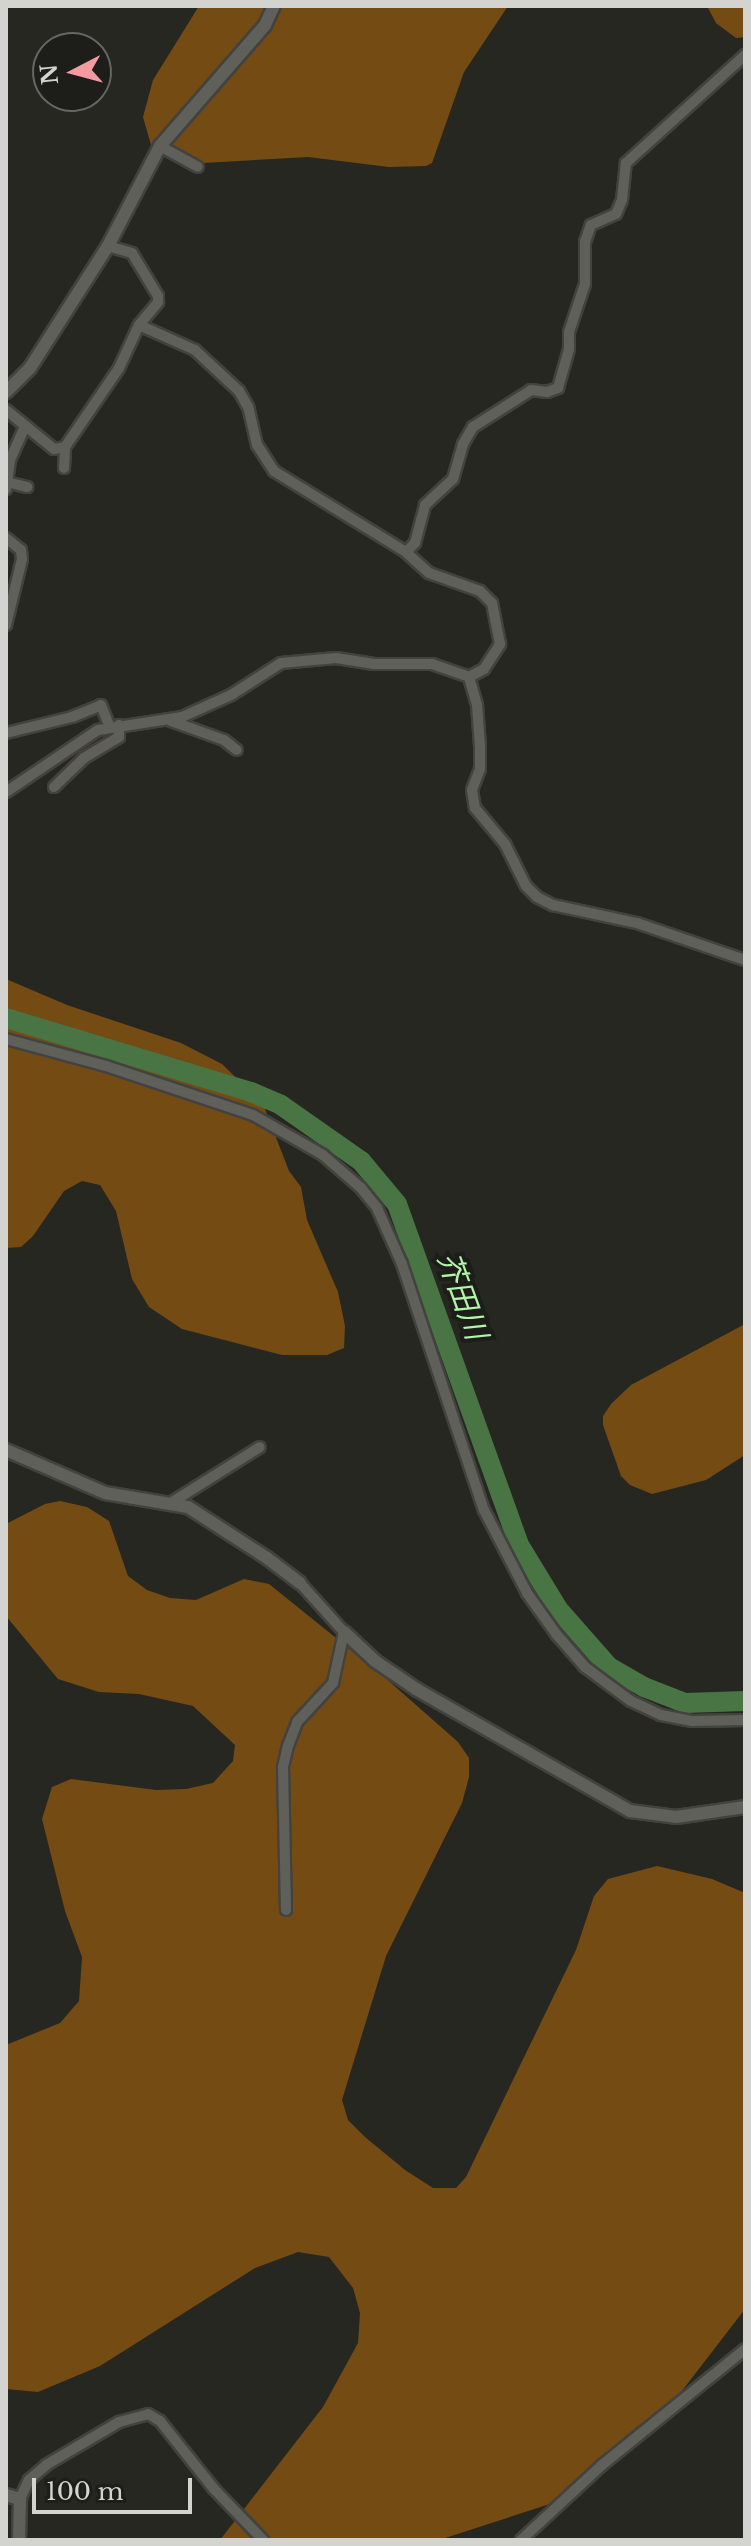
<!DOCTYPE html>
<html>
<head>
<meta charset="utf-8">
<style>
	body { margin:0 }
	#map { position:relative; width:751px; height:2546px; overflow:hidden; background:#272722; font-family:"Libre Baskerville","Noto Sans JP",serif }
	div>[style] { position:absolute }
	.forest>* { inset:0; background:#754b14 }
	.river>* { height:20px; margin:-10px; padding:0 10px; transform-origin:10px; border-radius:10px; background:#497443 }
	.roads { filter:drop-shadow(2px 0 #43423f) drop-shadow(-2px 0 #43423f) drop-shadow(0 2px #43423f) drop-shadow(0 -2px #43423f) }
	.minor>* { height:10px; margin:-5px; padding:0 5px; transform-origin:5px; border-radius:5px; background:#60605b }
	.tertiary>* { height:12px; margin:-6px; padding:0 6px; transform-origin:6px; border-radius:6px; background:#60605b }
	span { translate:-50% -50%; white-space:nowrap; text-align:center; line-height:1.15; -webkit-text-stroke:8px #1d1d19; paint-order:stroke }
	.water-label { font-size:30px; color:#b3f3aa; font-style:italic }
	.frame { position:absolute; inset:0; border:8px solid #d3d3d0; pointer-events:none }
	.north { position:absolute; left:32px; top:32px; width:80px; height:80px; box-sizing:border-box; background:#1d1d19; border:2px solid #666662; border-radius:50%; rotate:264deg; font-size:22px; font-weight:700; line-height:32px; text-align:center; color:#d3d3d0 }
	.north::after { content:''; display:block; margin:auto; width:28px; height:36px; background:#f49aa1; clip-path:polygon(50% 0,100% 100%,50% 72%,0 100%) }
	.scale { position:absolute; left:32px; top:2478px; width:160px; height:36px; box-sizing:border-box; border:4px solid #d3d3d0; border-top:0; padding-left:10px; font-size:24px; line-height:28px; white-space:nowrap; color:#d3d3d0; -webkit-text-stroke:6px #1d1d19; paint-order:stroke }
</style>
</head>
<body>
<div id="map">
	<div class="forest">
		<div style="clip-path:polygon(199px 6px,508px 6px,464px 72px,432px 163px,426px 166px,389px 167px,308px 157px,186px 164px,151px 145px,143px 117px,153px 80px)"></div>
		<div style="clip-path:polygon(707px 6px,745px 6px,745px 37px,736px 38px,716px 23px)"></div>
		<div style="clip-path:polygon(6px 979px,67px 1005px,181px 1043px,222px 1064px,263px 1104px,289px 1171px,301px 1187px,307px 1220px,338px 1292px,345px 1326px,344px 1348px,327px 1355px,282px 1355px,182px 1329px,149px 1307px,132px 1279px,116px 1211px,100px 1185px,82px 1181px,64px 1191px,33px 1236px,21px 1247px,6px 1248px)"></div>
		<div style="clip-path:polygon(745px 1324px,745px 1455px,706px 1480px,652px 1494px,630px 1485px,621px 1476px,603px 1425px,603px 1416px,611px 1404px,631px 1385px)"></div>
		<div style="clip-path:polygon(60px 1501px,87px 1507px,109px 1521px,128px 1576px,147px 1590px,170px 1598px,196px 1600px,244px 1579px,269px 1584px,382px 1675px,458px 1742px,469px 1758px,469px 1777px,462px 1803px,386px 1956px,342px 2100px,348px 2120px,365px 2137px,405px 2170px,433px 2188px,456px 2188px,466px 2177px,576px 1950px,594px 1896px,608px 1879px,657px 1866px,712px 1879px,745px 1893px,745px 2309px,648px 2435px,559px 2501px,439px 2540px,220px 2540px,323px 2407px,358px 2343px,360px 2313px,353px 2288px,329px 2257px,298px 2252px,255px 2268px,100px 2366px,38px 2392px,6px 2389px,6px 2045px,60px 2023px,79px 2001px,82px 1957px,65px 1911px,42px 1819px,52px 1787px,71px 1779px,156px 1790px,186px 1789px,213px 1783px,233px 1761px,235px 1745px,193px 1706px,139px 1694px,99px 1692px,58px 1679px,6px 1616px,6px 1524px,45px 1504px)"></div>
	</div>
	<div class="river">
		<div style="left:6px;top:1018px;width:256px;rotate:16.8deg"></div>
		<div style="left:251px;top:1092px;width:33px;rotate:23deg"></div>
		<div style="left:281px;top:1105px;width:98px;rotate:35deg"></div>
		<div style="left:361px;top:1161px;width:56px;rotate:50.1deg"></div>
		<div style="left:397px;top:1204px;width:362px;rotate:70.3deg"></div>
		<div style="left:519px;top:1545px;width:75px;rotate:58.6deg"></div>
		<div style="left:558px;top:1609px;width:77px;rotate:48.7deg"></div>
		<div style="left:609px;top:1667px;width:40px;rotate:29.7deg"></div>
		<div style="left:644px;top:1687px;width:44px;rotate:21.3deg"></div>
		<div style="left:685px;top:1703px;width:60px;rotate:-1.9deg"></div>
	</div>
	<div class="roads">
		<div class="minor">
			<div style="left:160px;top:146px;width:43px;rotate:28.9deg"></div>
			<div style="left:6px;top:410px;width:62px;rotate:39.1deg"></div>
			<div style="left:54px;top:449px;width:11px;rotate:-10deg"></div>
			<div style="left:65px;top:447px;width:96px;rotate:-55.6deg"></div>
			<div style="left:119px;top:368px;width:47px;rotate:-65.1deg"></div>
			<div style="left:139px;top:325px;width:30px;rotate:-50deg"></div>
			<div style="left:158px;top:302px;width:6px;rotate:-90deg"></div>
			<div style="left:158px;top:296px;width:50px;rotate:-121.2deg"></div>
			<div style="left:132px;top:253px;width:25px;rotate:-164deg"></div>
			<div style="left:64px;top:468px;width:21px;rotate:-87deg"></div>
			<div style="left:7px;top:482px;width:21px;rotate:14deg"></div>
			<div style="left:6px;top:489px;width:29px;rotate:-82deg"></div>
			<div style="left:10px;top:460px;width:36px;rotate:-66deg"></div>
			<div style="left:6px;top:538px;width:19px;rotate:39deg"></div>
			<div style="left:21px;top:550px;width:9px;rotate:84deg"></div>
			<div style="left:22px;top:559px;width:68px;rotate:103.6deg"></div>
			<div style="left:406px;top:552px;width:13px;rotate:-45deg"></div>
			<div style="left:415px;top:543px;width:39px;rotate:-75deg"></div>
			<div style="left:425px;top:505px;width:38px;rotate:-43deg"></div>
			<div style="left:453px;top:479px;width:36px;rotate:-74deg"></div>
			<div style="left:463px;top:444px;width:20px;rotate:-60deg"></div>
			<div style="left:473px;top:427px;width:69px;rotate:-32.5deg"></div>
			<div style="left:531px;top:390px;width:16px;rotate:7deg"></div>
			<div style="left:547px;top:392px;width:12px;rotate:-20deg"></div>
			<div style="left:558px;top:388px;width:41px;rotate:-74.2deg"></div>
			<div style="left:569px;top:349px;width:17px;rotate:-90deg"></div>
			<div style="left:569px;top:332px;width:51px;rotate:-71.6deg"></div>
			<div style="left:585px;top:284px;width:42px;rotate:-90deg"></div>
			<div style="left:585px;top:242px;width:18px;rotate:-71deg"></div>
			<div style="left:591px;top:225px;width:27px;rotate:-24deg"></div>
			<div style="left:616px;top:214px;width:15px;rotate:-67deg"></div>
			<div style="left:622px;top:200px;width:37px;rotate:-84deg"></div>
			<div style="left:626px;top:163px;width:161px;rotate:-42.2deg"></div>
			<div style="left:469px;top:677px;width:29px;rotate:74deg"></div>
			<div style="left:477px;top:705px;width:41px;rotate:85.8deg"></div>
			<div style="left:480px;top:746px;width:23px;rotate:90deg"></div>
			<div style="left:480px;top:769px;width:22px;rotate:111deg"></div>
			<div style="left:472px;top:790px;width:18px;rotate:81deg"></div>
			<div style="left:475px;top:808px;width:47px;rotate:50.2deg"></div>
			<div style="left:505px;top:844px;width:47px;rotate:63.4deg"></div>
			<div style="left:526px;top:886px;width:16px;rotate:45deg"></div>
			<div style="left:537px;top:897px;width:18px;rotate:27deg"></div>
			<div style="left:553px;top:905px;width:86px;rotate:12.1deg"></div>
			<div style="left:637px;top:923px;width:114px;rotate:18.9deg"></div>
			<div style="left:171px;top:721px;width:56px;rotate:19.7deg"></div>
			<div style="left:224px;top:740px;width:16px;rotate:38deg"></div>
			<div style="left:6px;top:733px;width:68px;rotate:-13.6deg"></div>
			<div style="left:72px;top:717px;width:31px;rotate:-22deg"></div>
			<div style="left:101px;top:705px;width:24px;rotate:68deg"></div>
			<div style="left:54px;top:787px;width:42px;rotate:-44deg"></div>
			<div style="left:84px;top:758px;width:41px;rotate:-31deg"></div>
			<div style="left:119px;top:737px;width:12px;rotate:-90deg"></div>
			<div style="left:6px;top:792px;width:111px;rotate:-34deg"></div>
			<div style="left:98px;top:730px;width:85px;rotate:-8.8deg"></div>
			<div style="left:182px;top:717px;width:54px;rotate:-24.2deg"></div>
			<div style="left:231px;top:695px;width:59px;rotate:-32.6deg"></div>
			<div style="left:281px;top:663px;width:55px;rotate:-5.2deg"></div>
			<div style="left:336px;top:658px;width:37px;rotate:9deg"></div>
			<div style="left:373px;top:664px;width:59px"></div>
			<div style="left:432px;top:664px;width:39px;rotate:19deg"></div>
			<div style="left:469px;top:677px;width:17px;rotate:-28deg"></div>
			<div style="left:484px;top:669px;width:30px;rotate:-57deg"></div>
			<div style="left:500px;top:644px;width:42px;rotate:-101deg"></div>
			<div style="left:492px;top:603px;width:17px;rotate:-135deg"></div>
			<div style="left:480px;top:591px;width:54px;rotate:-160.6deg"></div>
			<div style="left:429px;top:573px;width:31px;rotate:-138deg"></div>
			<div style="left:406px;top:552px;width:155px;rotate:-148.5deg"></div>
			<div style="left:274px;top:471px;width:31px;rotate:-123deg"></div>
			<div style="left:257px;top:445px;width:39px;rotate:-103deg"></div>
			<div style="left:248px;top:407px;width:18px;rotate:-119deg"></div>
			<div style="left:239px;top:391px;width:60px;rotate:-137deg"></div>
			<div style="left:195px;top:350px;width:61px;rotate:-155.9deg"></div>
			<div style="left:6px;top:1039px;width:104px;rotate:15.1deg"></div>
			<div style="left:106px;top:1066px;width:155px;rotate:18.4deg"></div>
			<div style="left:253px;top:1115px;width:81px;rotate:29.7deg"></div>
			<div style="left:323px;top:1155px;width:50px;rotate:41deg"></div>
			<div style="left:361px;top:1188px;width:26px;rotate:51deg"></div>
			<div style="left:377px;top:1208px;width:61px;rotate:65.9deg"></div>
			<div style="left:402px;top:1264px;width:259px;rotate:71.6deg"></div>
			<div style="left:484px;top:1510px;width:93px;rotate:62.6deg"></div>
			<div style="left:527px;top:1593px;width:52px;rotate:54.5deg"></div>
			<div style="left:557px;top:1635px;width:43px;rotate:48.8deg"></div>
			<div style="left:585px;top:1667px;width:57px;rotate:36.5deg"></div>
			<div style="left:631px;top:1701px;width:33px;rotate:25deg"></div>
			<div style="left:661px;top:1715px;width:32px;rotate:11deg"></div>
			<div style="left:692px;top:1721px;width:53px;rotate:-1.1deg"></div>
			<div style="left:169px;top:1504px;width:107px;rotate:-32.1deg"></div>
			<div style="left:286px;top:1910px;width:143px;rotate:-91.2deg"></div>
			<div style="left:283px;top:1767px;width:22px;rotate:-77deg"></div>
			<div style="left:288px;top:1746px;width:26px;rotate:-69deg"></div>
			<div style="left:297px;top:1722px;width:53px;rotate:-47.3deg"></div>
			<div style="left:333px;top:1683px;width:52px;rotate:-77.8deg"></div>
			<div style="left:344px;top:1632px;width:66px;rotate:-131.9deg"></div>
			<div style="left:20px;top:2499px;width:21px;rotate:-65deg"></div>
			<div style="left:29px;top:2480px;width:23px;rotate:-41deg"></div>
			<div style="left:46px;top:2465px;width:85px;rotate:-30.5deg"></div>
			<div style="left:119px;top:2422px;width:30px;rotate:-15deg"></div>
			<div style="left:148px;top:2414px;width:14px;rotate:30deg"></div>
			<div style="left:160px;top:2421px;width:87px;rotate:51.5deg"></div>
			<div style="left:214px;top:2489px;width:71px;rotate:46.1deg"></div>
			<div style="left:521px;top:2540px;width:110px;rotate:-42.8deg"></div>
			<div style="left:602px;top:2465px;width:184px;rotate:-39deg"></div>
		</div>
		<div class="tertiary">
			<div style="left:6px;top:392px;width:34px;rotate:-45deg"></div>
			<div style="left:30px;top:368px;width:145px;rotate:-57.4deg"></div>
			<div style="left:108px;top:246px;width:113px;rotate:-62.5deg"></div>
			<div style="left:160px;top:146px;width:160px;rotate:-49deg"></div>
			<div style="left:265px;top:25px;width:21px;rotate:-65deg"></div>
			<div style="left:6px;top:1450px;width:108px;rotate:23.5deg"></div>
			<div style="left:105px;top:1493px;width:84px;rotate:9.6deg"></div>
			<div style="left:188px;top:1507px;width:94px;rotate:32.8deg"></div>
			<div style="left:267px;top:1558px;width:41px;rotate:37.1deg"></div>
			<div style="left:344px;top:1632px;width:42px;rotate:43.1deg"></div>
			<div style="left:375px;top:1661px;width:50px;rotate:34.3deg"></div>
			<div style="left:416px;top:1689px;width:246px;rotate:29.7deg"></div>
			<div style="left:630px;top:1811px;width:46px;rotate:7.4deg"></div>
			<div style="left:676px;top:1817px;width:70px;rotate:-8.2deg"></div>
			<div style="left:6px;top:2495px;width:15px;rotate:16deg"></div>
			<div style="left:20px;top:2499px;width:41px;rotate:91.4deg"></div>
		</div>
	</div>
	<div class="water-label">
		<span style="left:462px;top:1296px;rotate:70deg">芥田川</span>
	</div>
	<div class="frame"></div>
	<div class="north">N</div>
	<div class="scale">100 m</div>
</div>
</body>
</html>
